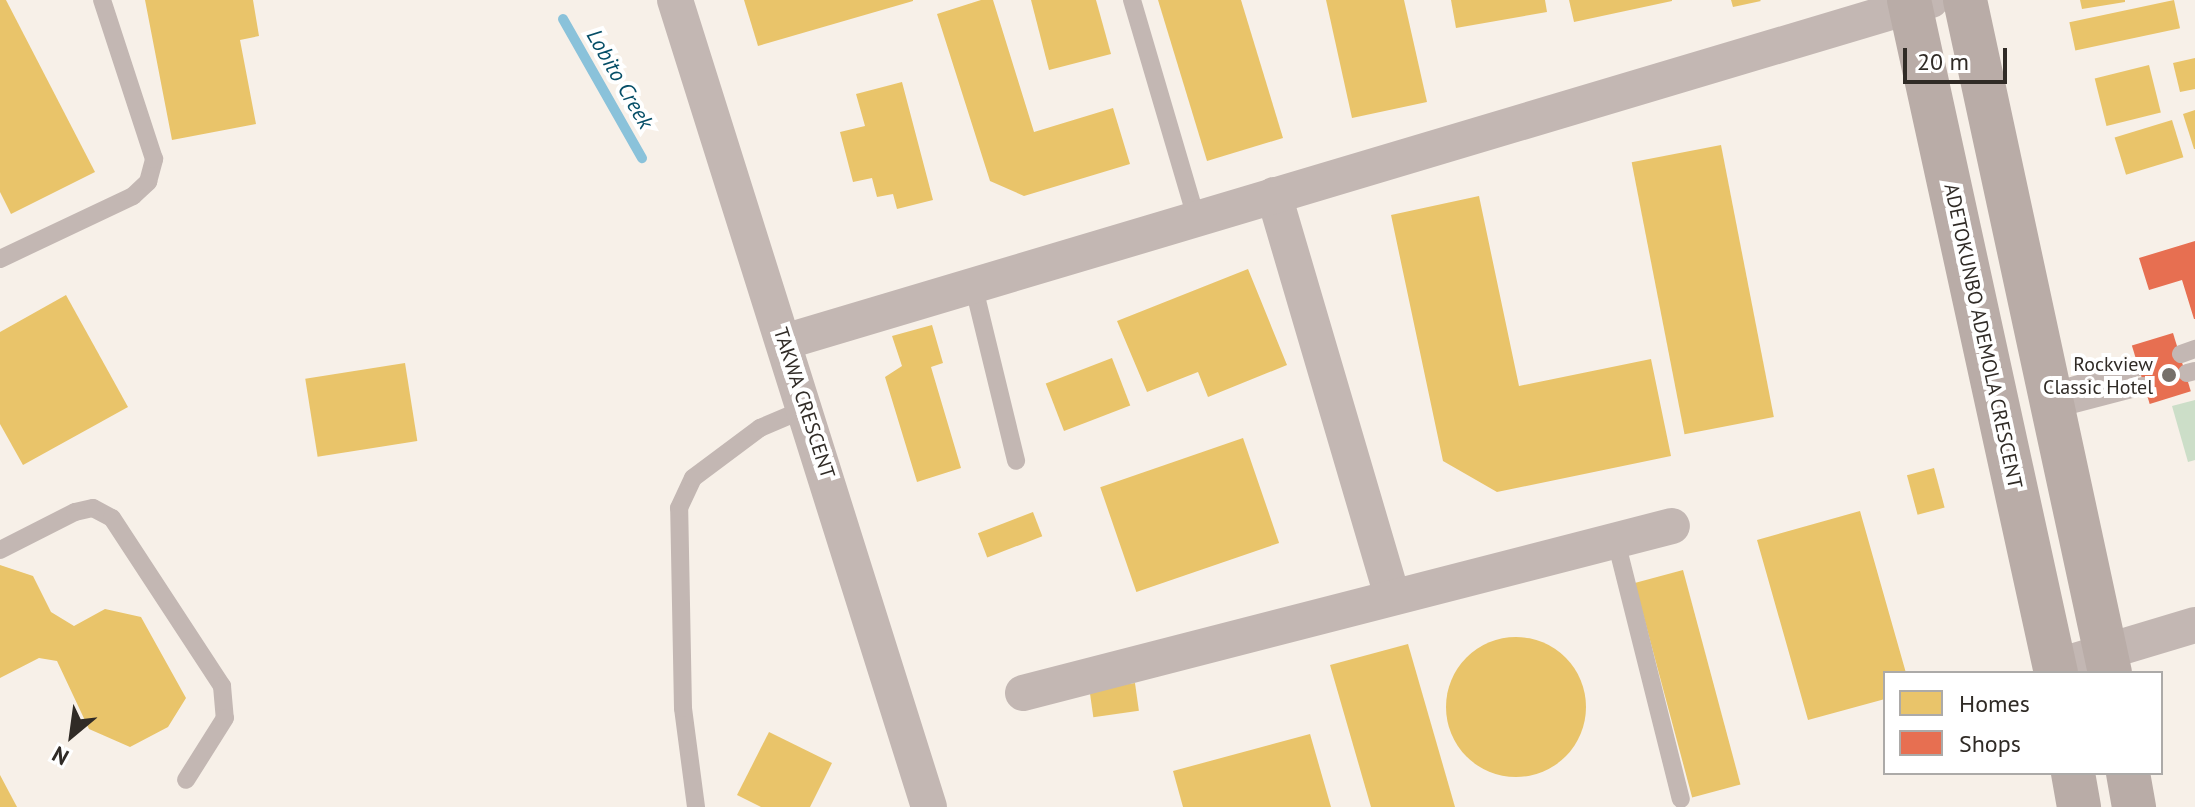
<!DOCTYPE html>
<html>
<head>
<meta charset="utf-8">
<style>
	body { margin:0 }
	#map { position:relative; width:2195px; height:807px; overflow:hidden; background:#f7f0e8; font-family:"PT Sans",sans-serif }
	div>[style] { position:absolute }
	.green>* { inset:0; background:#ccdec8 }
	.homes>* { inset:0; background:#e9c46a; transform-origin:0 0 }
	.round { border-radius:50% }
	.shops>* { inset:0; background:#e76f51; transform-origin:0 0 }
	.stream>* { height:10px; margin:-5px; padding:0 5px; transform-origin:5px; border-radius:5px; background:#8ac2da }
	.lane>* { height:18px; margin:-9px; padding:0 9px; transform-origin:9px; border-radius:9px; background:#c3b7b3 }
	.street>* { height:36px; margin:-18px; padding:0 18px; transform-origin:18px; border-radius:18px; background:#c3b7b3 }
	.secondary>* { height:44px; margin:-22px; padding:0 22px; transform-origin:22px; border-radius:22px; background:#b9aca7 }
	.dots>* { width:22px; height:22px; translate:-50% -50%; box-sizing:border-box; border:4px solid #fff; border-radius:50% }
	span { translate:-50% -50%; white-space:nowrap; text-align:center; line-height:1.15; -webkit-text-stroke:8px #fff; paint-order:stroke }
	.street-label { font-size:20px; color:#302b26 }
	.poi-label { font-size:20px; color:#302b26 }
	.right { translate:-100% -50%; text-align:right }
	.water-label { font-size:22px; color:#054e67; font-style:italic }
	.legend { position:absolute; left:1883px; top:671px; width:280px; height:104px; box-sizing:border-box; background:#fff; border:2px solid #acaaa8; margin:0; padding:10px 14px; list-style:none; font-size:24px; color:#302b26 }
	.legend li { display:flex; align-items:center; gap:16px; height:40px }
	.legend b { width:40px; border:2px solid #acaaa8 }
	.north { position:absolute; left:32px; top:695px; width:80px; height:80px; -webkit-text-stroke:6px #fff; paint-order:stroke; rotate:209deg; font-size:22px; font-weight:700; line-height:32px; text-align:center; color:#302b26 }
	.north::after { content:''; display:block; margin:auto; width:28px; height:36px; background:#302b26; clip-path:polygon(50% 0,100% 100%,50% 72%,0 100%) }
	.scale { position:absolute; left:1903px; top:48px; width:104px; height:36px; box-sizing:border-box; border:4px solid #302b26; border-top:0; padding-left:10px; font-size:24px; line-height:28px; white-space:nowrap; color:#302b26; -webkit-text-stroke:6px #fff; paint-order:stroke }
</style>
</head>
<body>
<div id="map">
	<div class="green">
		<div style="clip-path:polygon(2195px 400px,2195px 460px,2188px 462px,2172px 406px)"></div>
	</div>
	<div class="homes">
		<div style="clip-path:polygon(0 0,6px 0,95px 172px,11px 214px,0 192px)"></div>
		<div style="clip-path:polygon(145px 0,253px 0,259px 36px,240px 40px,256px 124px,172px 140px)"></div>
		<div style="clip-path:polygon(744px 0,913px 0,913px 1px,758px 46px)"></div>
		<div style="clip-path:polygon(981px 0,993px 0,1034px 132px,1113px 108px,1130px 164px,1024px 196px,990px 181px,937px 14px)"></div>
		<div style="clip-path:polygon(1031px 0,1096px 0,1111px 54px,1049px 70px)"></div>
		<div style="clip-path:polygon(1158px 0,1241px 0,1283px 138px,1207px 161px)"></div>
		<div style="clip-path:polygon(1326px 0,1404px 0,1427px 102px,1352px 118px)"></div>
		<div style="clip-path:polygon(1451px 0,1545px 0,1547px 12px,1456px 28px)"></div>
		<div style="clip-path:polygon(1569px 0,1672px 0,1672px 1px,1574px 22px)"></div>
		<div style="clip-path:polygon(1731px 0,1760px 0,1761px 1px,1733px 7px)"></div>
		<div style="clip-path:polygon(2080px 0,2125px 0,2125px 2px,2082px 9px)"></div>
		<div style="left:2174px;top:0;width:29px;height:107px;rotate:78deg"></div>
		<div style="clip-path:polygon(2195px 58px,2195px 89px,2180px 92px,2173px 63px)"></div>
		<div style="left:2149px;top:65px;width:49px;height:56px;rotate:76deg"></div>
		<div style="clip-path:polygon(902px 82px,933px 200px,897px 209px,893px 194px,877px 197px,872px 178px,853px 182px,840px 132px,865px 126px,856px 94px)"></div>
		<div style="clip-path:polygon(2195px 110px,2195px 149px,2194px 149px,2183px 114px)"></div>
		<div style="left:2172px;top:120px;width:39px;height:60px;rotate:73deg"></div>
		<div style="left:1721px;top:145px;width:277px;height:91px;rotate:79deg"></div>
		<div style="clip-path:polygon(1479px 196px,1519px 386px,1651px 359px,1671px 456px,1497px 492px,1443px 461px,1391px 215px)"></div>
		<div style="clip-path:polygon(1248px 269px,1287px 365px,1208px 397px,1198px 372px,1147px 392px,1117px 321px)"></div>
		<div style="clip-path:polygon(66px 295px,128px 407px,23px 465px,0 424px,0 332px)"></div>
		<div style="clip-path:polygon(932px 325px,943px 363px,931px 367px,961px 468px,917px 482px,885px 377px,902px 366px,892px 336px)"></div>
		<div style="left:1112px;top:358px;width:51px;height:71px;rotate:69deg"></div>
		<div style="left:405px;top:363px;width:79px;height:101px;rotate:81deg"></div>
		<div style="left:1243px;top:438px;width:111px;height:151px;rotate:71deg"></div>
		<div style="left:1934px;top:468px;width:41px;height:28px;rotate:75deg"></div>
		<div style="clip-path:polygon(1860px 511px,1906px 673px,1885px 673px,1885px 699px,1808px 720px,1757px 540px)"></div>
		<div style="left:1033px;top:512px;width:26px;height:59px;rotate:69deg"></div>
		<div style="clip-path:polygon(0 565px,33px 576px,51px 612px,74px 626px,105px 609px,141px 617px,186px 698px,168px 727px,130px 747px,89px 729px,57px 661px,39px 658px,0 678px)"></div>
		<div style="left:1683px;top:570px;width:222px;height:50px;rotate:75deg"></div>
		<div class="round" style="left:1446px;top:637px;width:140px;height:140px"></div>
		<div style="clip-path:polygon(1408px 644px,1455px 807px,1371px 807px,1330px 665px)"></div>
		<div style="left:1135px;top:683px;width:28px;height:46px;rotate:82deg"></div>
		<div style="clip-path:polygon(769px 732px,832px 763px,810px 807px,761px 807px,737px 795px)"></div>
		<div style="clip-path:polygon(1310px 734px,1331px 807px,1183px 807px,1173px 771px)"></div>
		<div style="clip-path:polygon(0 775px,17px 807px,0 807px)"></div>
	</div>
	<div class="shops">
		<div style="clip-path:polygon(2195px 241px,2195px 319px,2194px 319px,2182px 280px,2149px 290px,2139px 258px)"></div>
		<div style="left:2173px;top:333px;width:61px;height:43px;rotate:73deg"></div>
	</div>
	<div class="stream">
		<div style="left:563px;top:19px;width:160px;rotate:60.4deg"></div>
	</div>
	<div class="lane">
		<div style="left:1132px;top:0;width:226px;rotate:73.6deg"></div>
		<div style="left:0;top:259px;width:147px;rotate:-25.3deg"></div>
		<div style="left:133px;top:196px;width:21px;rotate:-43deg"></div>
		<div style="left:148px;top:182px;width:24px;rotate:-75deg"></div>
		<div style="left:154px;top:159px;width:167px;rotate:-108.1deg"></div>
		<div style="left:973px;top:284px;width:182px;rotate:76.3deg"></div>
		<div style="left:2181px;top:354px;width:15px;rotate:-20deg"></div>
		<div style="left:2187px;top:373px;width:8px;rotate:-14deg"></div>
		<div style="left:2051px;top:392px;width:91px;rotate:-16deg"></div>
		<div style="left:2055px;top:409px;width:91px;rotate:-14.6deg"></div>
		<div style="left:1616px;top:541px;width:266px;rotate:75.9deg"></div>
		<div style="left:0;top:550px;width:84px;rotate:-26.9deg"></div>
		<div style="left:75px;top:512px;width:18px;rotate:-13deg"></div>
		<div style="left:93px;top:508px;width:21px;rotate:28deg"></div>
		<div style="left:112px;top:518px;width:201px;rotate:56.8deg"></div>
		<div style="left:222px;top:686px;width:32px;rotate:85deg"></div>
		<div style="left:225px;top:718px;width:73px;rotate:122.2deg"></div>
		<div style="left:696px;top:807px;width:100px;rotate:-97.5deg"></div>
		<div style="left:683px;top:708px;width:200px;rotate:-91.1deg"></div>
		<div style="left:679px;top:508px;width:33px;rotate:-65deg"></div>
		<div style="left:693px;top:478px;width:84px;rotate:-36.7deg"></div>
		<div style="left:760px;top:428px;width:51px;rotate:-23.1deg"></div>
	</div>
	<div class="street">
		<div style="left:675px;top:0;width:846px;rotate:72.53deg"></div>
		<div style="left:1274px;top:195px;width:419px;rotate:73.6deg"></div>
		<div style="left:784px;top:342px;width:1197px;rotate:-16.6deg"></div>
		<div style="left:2055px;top:667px;width:146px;rotate:-16.7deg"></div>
		<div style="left:1023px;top:693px;width:670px;rotate:-14.43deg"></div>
	</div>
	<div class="secondary">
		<div style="left:1909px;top:0;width:689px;rotate:77.68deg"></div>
		<div style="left:1965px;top:0;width:688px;rotate:77.84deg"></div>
		<div style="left:2073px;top:773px;width:35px;rotate:80deg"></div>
		<div style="left:2128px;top:773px;width:35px;rotate:80deg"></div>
	</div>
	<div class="dots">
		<div style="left:2169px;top:375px;background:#76706a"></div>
	</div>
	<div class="street-label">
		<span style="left:1983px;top:336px;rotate:78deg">ADETOKUNBO ADEMOLA CRESCENT</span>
		<span style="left:804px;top:403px;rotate:72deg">TAKWA CRESCENT</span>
	</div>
	<div class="poi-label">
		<span class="right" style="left:2153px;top:376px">Rockview<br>Classic Hotel</span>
	</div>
	<div class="water-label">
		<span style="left:620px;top:79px;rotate:60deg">Lobito Creek</span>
	</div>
	<ul class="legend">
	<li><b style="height:22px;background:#e9c46a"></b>Homes</li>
	<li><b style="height:22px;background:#e76f51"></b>Shops</li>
	</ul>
	<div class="north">N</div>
	<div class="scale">20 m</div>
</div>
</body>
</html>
